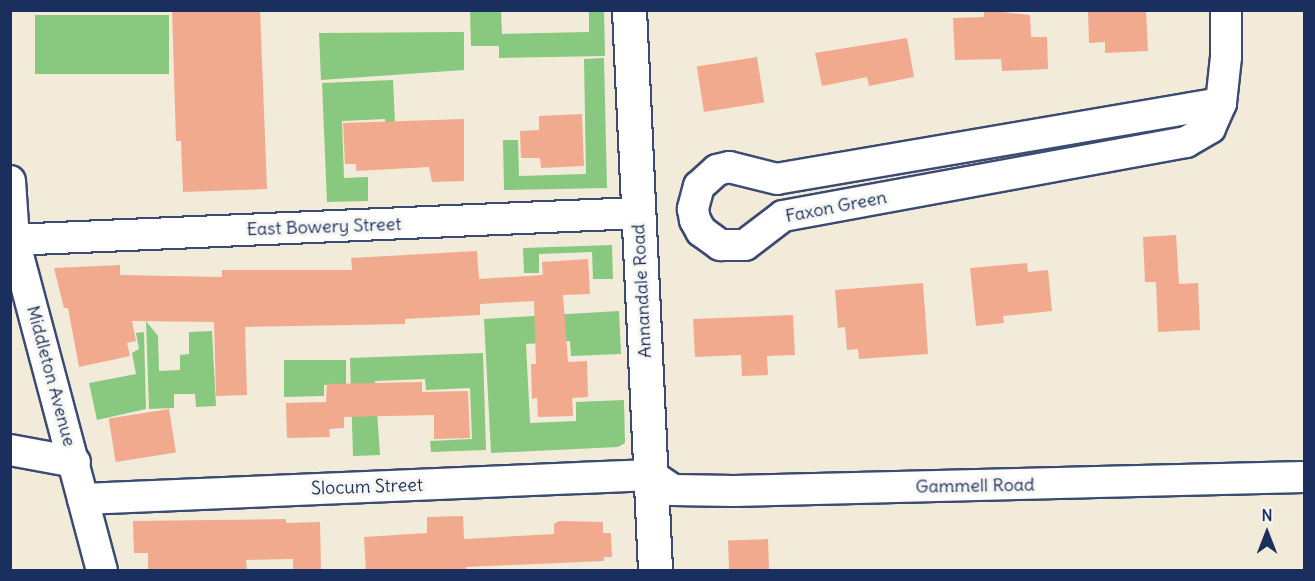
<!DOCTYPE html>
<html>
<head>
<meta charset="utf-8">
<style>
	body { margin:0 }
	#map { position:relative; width:1315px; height:581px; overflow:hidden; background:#f3ebda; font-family:Delius,sans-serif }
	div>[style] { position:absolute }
	.green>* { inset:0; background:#88c87f; transform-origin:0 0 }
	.building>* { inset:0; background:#f1aa8e; transform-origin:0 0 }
	.roads { filter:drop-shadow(2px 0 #3b4b71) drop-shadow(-2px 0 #3b4b71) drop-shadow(0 2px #3b4b71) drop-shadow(0 -2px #3b4b71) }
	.minor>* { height:30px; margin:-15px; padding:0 15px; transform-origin:15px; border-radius:15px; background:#fff }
	.tertiary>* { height:33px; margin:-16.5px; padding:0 16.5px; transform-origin:16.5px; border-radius:16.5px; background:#fff }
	span { translate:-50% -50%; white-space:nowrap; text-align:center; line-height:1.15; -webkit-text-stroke:6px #f6f6f2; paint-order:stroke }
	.street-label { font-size:18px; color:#1b2f5e }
	.frame { position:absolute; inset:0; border:12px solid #1b2f5e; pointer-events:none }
	.north { position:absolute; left:1237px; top:503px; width:60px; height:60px; -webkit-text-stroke:4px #f6f6f2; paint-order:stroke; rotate:0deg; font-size:16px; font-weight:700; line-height:24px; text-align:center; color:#1b2f5e }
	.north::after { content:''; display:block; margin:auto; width:21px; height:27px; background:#1b2f5e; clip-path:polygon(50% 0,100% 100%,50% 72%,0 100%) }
</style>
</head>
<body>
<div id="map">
	<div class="green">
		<div style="clip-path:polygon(470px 11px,501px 11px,502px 34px,589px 32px,589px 11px,604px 11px,605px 56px,499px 58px,499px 46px,471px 46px)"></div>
		<div style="left:169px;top:15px;width:59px;height:134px;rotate:90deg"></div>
		<div style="clip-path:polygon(464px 32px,464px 70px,321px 80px,319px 33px)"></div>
		<div style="clip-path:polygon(604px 58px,607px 188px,504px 190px,503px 140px,518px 140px,519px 176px,586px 174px,584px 59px)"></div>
		<div style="clip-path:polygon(393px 80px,397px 168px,388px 168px,385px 119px,342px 121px,344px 178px,368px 177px,368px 201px,327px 202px,322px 83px)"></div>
		<div style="clip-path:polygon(612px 245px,613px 279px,593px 279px,592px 252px,539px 254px,539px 273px,524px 273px,523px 248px)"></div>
		<div style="clip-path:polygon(619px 311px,621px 354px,571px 356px,570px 341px,526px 344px,530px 423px,576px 421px,576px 402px,624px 400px,625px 443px,618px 447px,491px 453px,484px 319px)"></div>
		<div style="clip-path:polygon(146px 321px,158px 336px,159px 371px,180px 370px,180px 355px,189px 354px,189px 332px,212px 331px,216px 406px,196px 407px,195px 394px,174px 394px,174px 408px,149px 409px)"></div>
		<div style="clip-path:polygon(144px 332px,146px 409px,97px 420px,89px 383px,136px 374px,132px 353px,139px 349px,136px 333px)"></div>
		<div style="clip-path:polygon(483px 353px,486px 450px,431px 452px,430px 441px,472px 439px,470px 388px,426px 390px,425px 379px,375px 381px,380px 455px,353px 456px,350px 358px)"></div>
		<div style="clip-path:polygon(284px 360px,346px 360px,346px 385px,324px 385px,324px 396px,284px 397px)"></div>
	</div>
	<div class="building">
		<div style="clip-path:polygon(172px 10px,260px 10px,267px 189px,183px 192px,181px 141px,176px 141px)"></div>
		<div style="clip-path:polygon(984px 10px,1030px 15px,1031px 37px,1047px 37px,1048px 69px,1002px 71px,1001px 59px,955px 60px,953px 18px,984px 17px)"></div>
		<div style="clip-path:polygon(1088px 10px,1146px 10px,1148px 51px,1105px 53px,1105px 42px,1089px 43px)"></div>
		<div style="clip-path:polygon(907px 38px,914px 77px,869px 86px,867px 77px,822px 86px,815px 53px)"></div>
		<div style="left:757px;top:57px;width:46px;height:61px;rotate:81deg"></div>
		<div style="clip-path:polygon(582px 114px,584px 166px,541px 168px,540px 158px,521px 158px,520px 131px,539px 130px,539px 116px)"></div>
		<div style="clip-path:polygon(464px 119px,464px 181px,432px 182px,429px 167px,356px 171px,356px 164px,345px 164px,343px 123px)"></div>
		<div style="clip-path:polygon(1176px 235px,1179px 284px,1198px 283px,1200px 330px,1158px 332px,1156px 282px,1145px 282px,1143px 237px)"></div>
		<div style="clip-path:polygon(477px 251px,479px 279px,543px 275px,542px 262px,588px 259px,590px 294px,563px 295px,568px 362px,587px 361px,588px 397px,572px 398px,573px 416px,538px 417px,537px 398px,532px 399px,531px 364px,536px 364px,534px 301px,480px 304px,480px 315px,405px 319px,405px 324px,245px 327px,247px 395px,216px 396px,214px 322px,132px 321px,136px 341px,127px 343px,130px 356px,79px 367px,68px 308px,64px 308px,54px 268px,120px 265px,120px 275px,222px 277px,222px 270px,352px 270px,351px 258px)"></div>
		<div style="clip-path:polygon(1027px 263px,1028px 272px,1048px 270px,1052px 311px,1003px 316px,1004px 323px,976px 326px,970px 268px)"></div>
		<div style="clip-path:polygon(923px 283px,928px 354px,859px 359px,858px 349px,847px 350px,845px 327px,838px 328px,835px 290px)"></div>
		<div style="clip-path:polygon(793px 315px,795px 355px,767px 356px,768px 375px,742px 376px,741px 355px,695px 357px,693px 319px)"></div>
		<div style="clip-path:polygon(422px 382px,422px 392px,468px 391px,470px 438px,434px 439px,434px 415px,344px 417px,344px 428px,329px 429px,330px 437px,287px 438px,286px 403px,326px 402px,327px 384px)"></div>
		<div style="left:169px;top:409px;width:44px;height:61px;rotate:81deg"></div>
		<div style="clip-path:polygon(463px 516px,464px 539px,554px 534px,554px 524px,559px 521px,603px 522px,603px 533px,611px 533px,612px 557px,604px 557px,604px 561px,466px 567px,466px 570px,366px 570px,364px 537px,427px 533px,427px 517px)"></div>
		<div style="clip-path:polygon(286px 519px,286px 523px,320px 522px,321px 570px,293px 570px,293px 559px,246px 560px,247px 570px,148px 570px,148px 553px,134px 553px,133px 521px)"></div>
		<div style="left:768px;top:539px;width:31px;height:40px;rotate:88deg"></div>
	</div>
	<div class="roads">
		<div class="minor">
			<div style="left:1221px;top:103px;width:450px;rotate:170.3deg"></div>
			<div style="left:777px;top:179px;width:49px;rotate:-166deg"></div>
			<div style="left:729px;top:167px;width:12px;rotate:166deg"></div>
			<div style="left:717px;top:170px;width:24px;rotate:138deg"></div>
			<div style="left:699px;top:186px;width:24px;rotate:105deg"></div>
			<div style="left:693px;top:209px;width:11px;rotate:80deg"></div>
			<div style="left:695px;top:220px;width:13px;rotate:61deg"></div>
			<div style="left:701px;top:231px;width:24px;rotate:36deg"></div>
			<div style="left:720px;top:245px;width:25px"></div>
			<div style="left:745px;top:245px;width:48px;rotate:-37.3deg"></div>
			<div style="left:783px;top:216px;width:410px;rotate:-10.4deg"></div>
			<div style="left:1186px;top:142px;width:28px;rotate:-30deg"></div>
			<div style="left:1210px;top:128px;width:27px;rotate:-66deg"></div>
			<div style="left:1221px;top:103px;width:46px;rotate:-83.8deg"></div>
			<div style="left:1226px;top:57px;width:47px;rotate:-90deg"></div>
			<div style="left:10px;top:181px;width:59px;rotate:86.1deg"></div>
			<div style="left:14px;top:240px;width:342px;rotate:75.1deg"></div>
			<div style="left:10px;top:240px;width:629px;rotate:-2.46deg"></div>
			<div style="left:10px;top:450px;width:66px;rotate:10.5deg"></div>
			<div style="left:83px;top:499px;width:569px;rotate:-2.42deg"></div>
			<div style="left:651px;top:475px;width:27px;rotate:34deg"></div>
			<div style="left:673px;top:490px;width:61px;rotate:0.9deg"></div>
			<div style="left:734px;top:491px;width:570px;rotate:-1.41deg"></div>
		</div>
		<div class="tertiary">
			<div style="left:629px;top:10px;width:561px;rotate:87.34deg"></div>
		</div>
	</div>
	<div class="street-label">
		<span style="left:836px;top:207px;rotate:-11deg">Faxon Green</span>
		<span style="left:324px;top:227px;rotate:-2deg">East Bowery Street</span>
		<span style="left:642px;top:291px;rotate:-93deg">Annandale Road</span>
		<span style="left:51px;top:376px;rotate:75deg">Middleton Avenue</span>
		<span style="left:975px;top:486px;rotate:-1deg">Gammell Road</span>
		<span style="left:367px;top:487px;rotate:-2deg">Slocum Street</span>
	</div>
	<div class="frame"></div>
	<div class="north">N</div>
</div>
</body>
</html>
